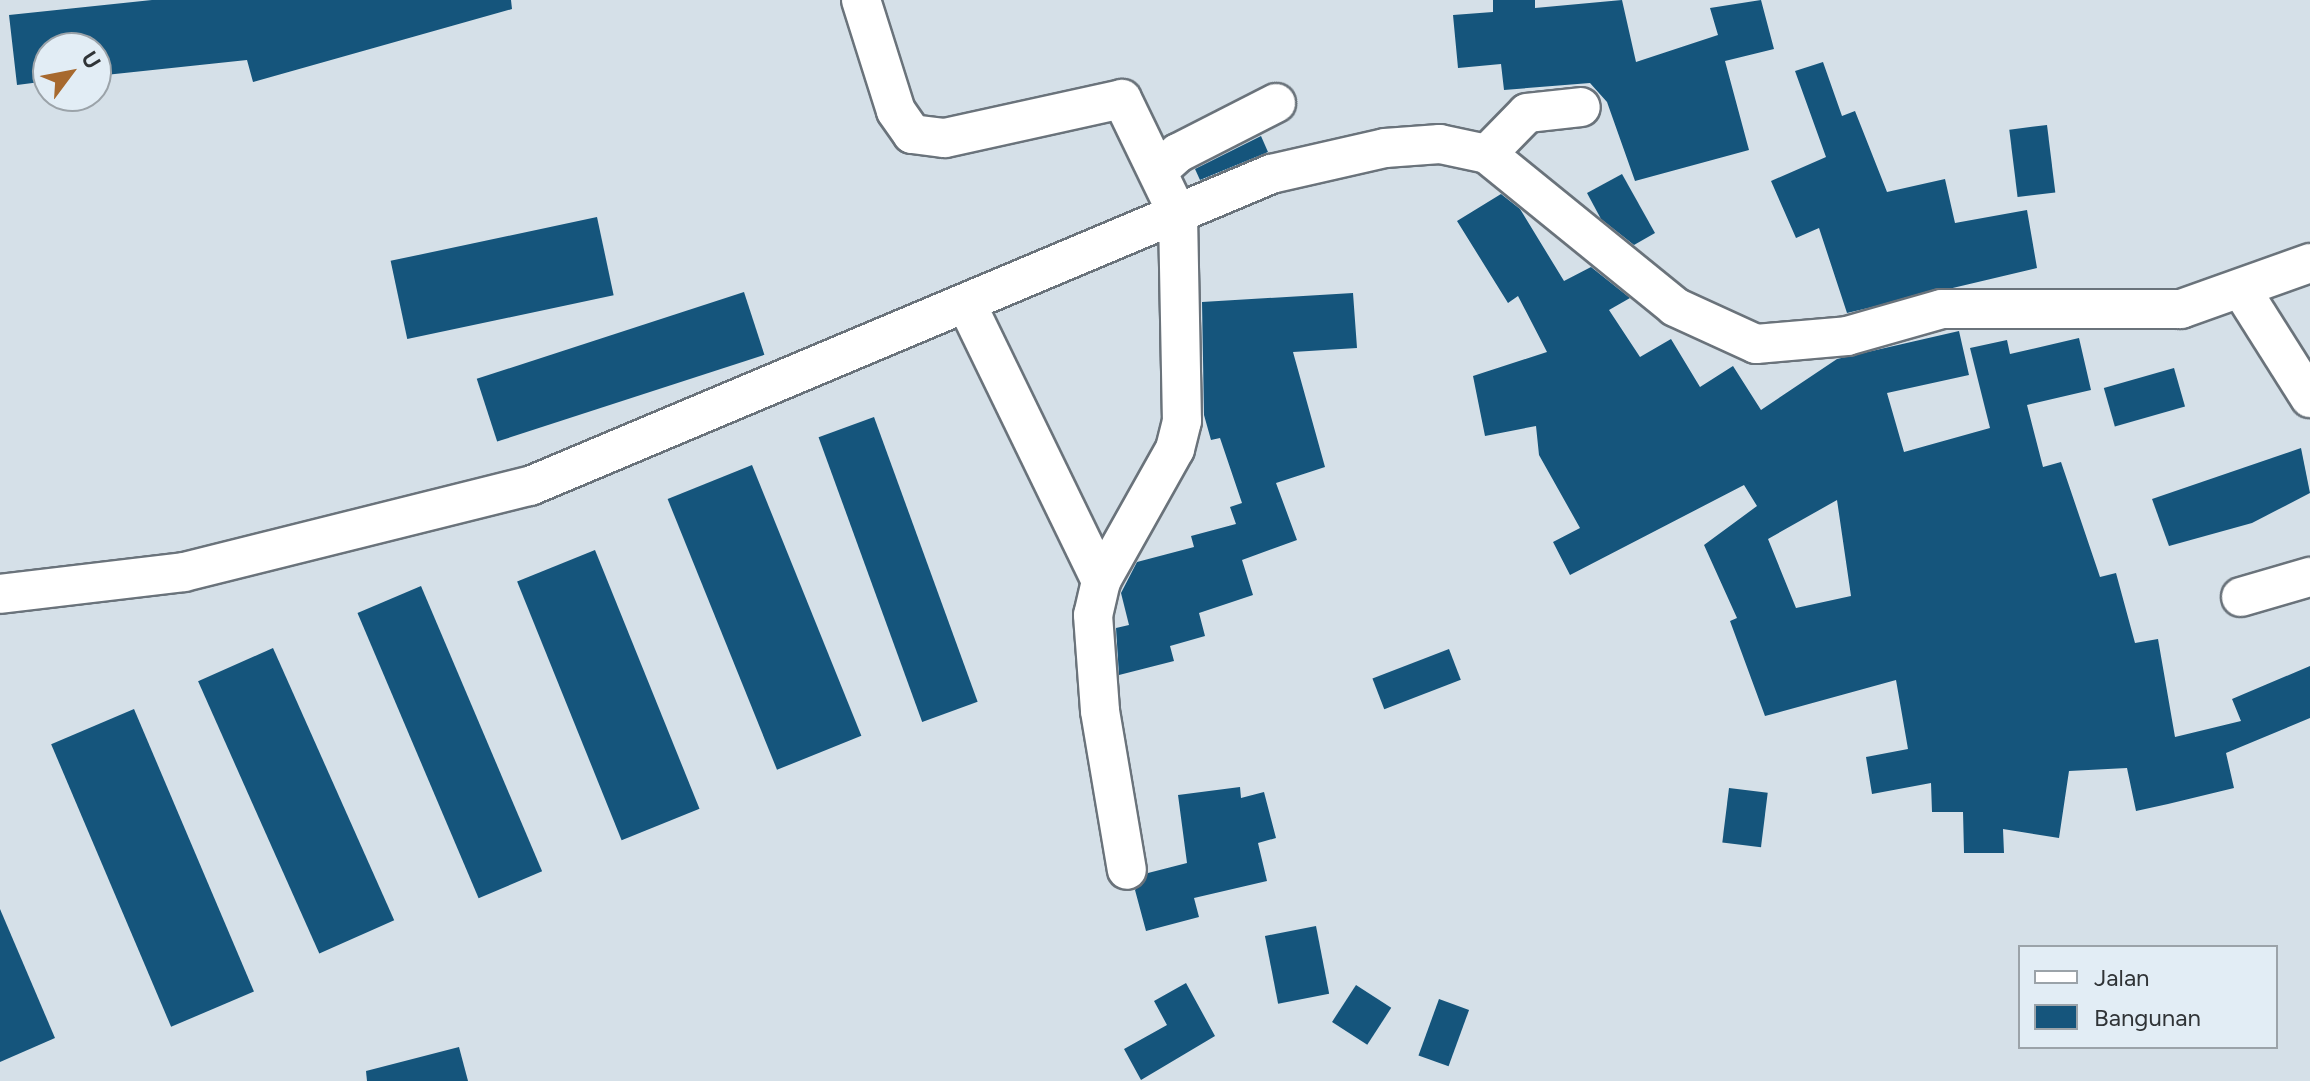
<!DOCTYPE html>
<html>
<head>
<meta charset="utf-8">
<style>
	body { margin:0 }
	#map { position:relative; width:2310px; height:1081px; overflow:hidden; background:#d5e0e8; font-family:Figtree,sans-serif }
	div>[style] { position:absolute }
	.building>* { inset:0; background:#15557c; transform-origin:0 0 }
	.roads { filter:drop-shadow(2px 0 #6a737b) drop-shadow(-2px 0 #6a737b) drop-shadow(0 2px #6a737b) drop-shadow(0 -2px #6a737b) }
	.minor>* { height:38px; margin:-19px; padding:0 19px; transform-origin:19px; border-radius:19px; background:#fff }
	span { translate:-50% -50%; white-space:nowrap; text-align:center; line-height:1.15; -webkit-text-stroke:8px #e2edf5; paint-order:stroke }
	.legend { position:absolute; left:2018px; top:945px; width:260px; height:104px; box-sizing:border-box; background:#e2edf5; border:2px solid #9ba3a9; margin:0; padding:10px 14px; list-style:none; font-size:24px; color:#303437 }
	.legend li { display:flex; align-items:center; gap:16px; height:40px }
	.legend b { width:40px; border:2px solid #9ba3a9 }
	.north { position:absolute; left:32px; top:32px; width:80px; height:80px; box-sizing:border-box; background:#e2edf5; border:2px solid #9ba3a9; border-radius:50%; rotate:58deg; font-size:22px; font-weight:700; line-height:32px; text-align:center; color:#303437 }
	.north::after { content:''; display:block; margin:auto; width:28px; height:36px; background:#a7692e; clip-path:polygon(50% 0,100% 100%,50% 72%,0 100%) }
</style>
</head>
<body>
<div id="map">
	<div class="building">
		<div style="clip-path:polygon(152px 0,511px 0,512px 9px,253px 82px,247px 60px,96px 76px,96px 48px,48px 48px,48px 81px,17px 85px,9px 15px)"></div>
		<div style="clip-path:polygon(1493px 0,1535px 0,1535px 8px,1622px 0,1636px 62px,1718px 35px,1710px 8px,1761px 0,1774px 49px,1725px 61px,1749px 150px,1635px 181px,1607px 102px,1590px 83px,1504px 90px,1501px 64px,1458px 68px,1453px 15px,1493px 12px)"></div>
		<div style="clip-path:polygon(1823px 62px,1842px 116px,1855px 111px,1887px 192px,1945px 179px,1955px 223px,2027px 210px,2037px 268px,1847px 313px,1819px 228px,1796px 238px,1771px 181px,1826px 157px,1795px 71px)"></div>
		<div style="left:2047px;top:125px;width:68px;height:38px;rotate:83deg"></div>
		<div style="clip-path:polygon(1261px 136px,1268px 152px,1200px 180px,1195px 169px)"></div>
		<div style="clip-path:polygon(1622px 174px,1655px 233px,1634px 245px,1601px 219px,1587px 193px)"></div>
		<div style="clip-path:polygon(evenodd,1501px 194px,1520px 209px,1564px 281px,1591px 267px,1630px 298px,1609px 310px,1640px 357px,1671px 339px,1700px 387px,1733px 366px,1761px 410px,1837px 359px,1959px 331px,1969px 375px,1887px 393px,1904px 452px,1990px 428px,1970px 348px,2007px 340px,2010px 354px,2079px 338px,2091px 390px,2027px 405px,2043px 467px,2061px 462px,2100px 577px,2116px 573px,2135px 643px,2158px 639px,2175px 737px,2241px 721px,2232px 699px,2310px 666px,2310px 718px,2226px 753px,2234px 788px,2168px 804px,2136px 811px,2127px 768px,2069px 771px,2059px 838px,2003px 829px,2004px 853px,1964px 853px,1963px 812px,1932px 812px,1931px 783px,1872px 794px,1866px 757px,1908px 749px,1896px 680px,1765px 716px,1730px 621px,1737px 618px,1704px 545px,1757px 506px,1744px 485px,1570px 575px,1553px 542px,1580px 528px,1539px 455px,1536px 426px,1485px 436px,1473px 376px,1547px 352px,1518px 296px,1508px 303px,1457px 221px,1501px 194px,1837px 500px,1851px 596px,1796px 608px,1768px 539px,1837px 500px)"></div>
		<div style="left:597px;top:217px;width:80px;height:211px;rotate:78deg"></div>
		<div style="left:744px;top:292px;width:66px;height:281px;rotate:72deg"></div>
		<div style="clip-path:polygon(1353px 293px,1357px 348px,1293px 352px,1325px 467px,1276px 483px,1297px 540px,1242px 560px,1253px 595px,1199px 613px,1205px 636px,1170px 646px,1174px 661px,1119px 675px,1116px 628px,1129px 625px,1121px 593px,1137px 562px,1194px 547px,1191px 536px,1236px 524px,1230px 507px,1242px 503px,1220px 438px,1211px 440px,1204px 415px,1202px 302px)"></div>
		<div style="left:2174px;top:368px;width:40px;height:73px;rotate:74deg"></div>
		<div style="left:874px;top:417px;width:303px;height:59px;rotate:70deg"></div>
		<div style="clip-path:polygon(2301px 448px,2310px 493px,2252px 523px,2169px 546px,2152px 499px)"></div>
		<div style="left:752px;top:465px;width:292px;height:91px;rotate:68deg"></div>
		<div style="left:595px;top:550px;width:279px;height:84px;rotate:68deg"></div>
		<div style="left:421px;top:586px;width:310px;height:69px;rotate:67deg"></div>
		<div style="left:273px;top:648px;width:298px;height:82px;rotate:66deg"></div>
		<div style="left:1449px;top:649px;width:33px;height:82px;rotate:69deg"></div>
		<div style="left:134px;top:709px;width:307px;height:90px;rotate:67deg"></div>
		<div style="clip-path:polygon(1240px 787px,1241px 798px,1264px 792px,1276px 838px,1258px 843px,1267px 881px,1194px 898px,1199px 917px,1146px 931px,1135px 890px,1148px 873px,1187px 863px,1178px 795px)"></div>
		<div style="left:1729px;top:788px;width:39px;height:55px;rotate:7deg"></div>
		<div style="clip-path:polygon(0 909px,55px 1038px,0 1062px)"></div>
		<div style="left:1316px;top:926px;width:69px;height:52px;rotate:79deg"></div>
		<div style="clip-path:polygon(1186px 983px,1215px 1036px,1141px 1080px,1124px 1049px,1167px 1025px,1154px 1001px)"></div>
		<div style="left:1356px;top:985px;width:42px;height:44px;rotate:33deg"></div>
		<div style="left:1439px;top:999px;width:32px;height:60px;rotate:20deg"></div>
		<div style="clip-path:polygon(459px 1047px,468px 1081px,367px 1081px,366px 1071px)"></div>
	</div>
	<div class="roads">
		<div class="minor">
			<div style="left:861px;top:0;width:116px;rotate:72.5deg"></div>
			<div style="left:896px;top:111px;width:28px;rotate:55deg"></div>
			<div style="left:912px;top:134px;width:33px;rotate:7deg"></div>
			<div style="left:945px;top:138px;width:181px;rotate:-12.4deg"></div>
			<div style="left:1122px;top:99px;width:129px;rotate:64.2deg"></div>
			<div style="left:1178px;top:215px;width:206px;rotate:88.9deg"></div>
			<div style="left:1182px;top:421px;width:29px;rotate:104deg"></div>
			<div style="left:1175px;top:449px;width:151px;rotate:119.3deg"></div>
			<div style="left:1101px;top:581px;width:35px;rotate:103deg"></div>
			<div style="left:1093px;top:615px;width:96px;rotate:85.8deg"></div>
			<div style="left:1100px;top:711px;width:161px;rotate:80.4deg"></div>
			<div style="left:1487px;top:154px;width:57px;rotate:-45.7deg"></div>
			<div style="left:1527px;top:113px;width:54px;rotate:-6.3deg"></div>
			<div style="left:1158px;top:171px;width:27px;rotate:-42deg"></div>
			<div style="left:1178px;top:153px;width:110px;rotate:-27deg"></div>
			<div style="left:2241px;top:289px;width:129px;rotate:57.7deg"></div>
			<div style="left:967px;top:305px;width:307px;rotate:64.1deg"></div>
			<div style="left:0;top:594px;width:185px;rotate:-6.8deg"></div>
			<div style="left:184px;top:572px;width:357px;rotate:-14deg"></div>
			<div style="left:530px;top:486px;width:804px;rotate:-22.83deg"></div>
			<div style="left:1271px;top:174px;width:117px;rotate:-12.8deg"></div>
			<div style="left:1385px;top:148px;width:55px;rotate:-4.2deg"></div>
			<div style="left:1440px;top:144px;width:48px;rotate:12deg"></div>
			<div style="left:1487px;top:154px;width:242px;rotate:39.1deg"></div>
			<div style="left:1675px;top:307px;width:89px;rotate:24.6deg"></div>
			<div style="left:1756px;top:344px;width:91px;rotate:-5deg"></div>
			<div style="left:1847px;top:336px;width:99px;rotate:-15.9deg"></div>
			<div style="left:1942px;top:309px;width:239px"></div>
			<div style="left:2181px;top:309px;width:137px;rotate:-19.6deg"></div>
			<div style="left:2241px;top:597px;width:72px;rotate:-16.2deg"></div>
		</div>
	</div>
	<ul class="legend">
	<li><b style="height:10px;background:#fff"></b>Jalan</li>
	<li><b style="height:22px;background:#15557c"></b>Bangunan</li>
	</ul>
	<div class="north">U</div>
</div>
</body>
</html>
